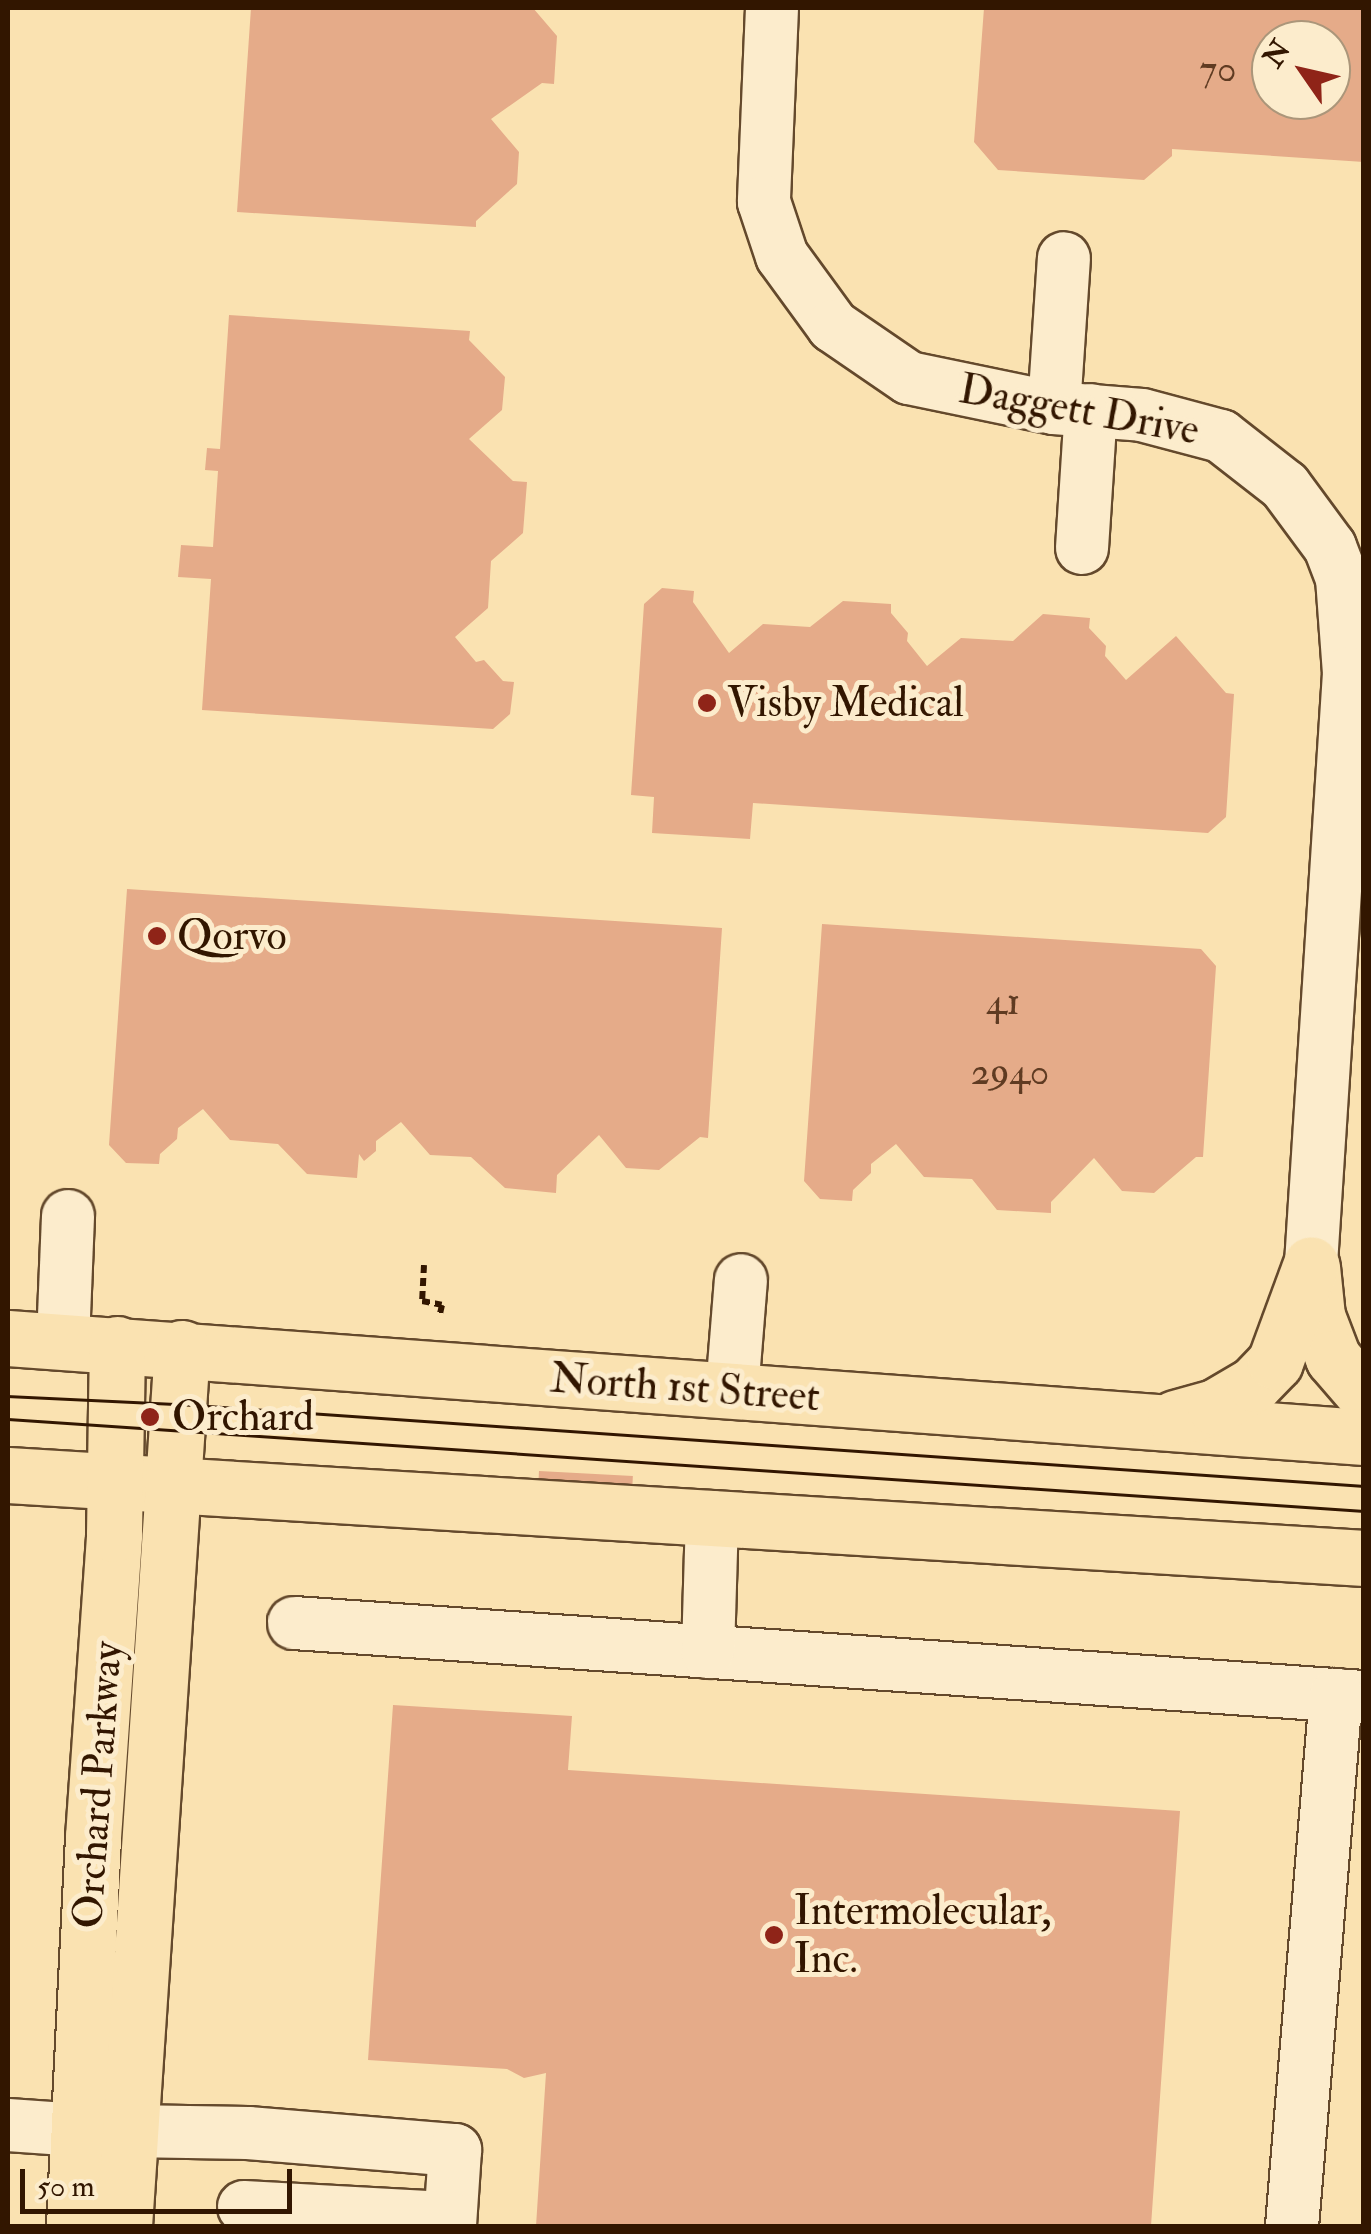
<!DOCTYPE html>
<html>
<head>
<meta charset="utf-8">
<style>
	body { margin:0 }
	#map { position:relative; width:1371px; height:2234px; overflow:hidden; background:#fae2b1; font-family:"IM FELL Double Pica",serif }
	div>[style] { position:absolute }
	.building>* { inset:0; background:#e5ab89; transform-origin:0 0 }
	.path>* { height:6px; margin-top:-3px; transform-origin:0; background:repeating-linear-gradient(90deg,#321600 0 8px,transparent 0 13px) }
	.roads { filter:drop-shadow(2px 0 #64492c) drop-shadow(-2px 0 #64492c) drop-shadow(0 2px #64492c) drop-shadow(0 -2px #64492c) }
	.minor>* { height:52px; margin:-26px; padding:0 26px; transform-origin:26px; border-radius:26px; background:#fceccc }
	.major>* { height:55px; margin:-27.5px; padding:0 27.5px; transform-origin:27.5px; border-radius:27.5px; background:#fae2b1 }
	.tram>* { height:2.5px; margin:-1.25px; padding:0 1.25px; transform-origin:1.25px; border-radius:1.25px; background:#321600 }
	.dots>* { width:28px; height:28px; translate:-50% -50%; box-sizing:border-box; border:5px solid #fceccc; border-radius:50% }
	span { translate:-50% -50%; white-space:nowrap; text-align:center; line-height:1.15; -webkit-text-stroke:10px #fceccc; paint-order:stroke }
	.number-label { font-size:38px; color:#5f3b22 }
	.number-label span { -webkit-text-stroke-width:0 }
	.street-label { font-size:42px; color:#321600 }
	.poi-label { font-size:42px; color:#321600 }
	.left { translate:0 -50%; text-align:left }
	.frame { position:absolute; inset:0; border:10px solid #321600; pointer-events:none }
	.north { position:absolute; left:1251px; top:20px; width:100px; height:100px; box-sizing:border-box; background:#fceccc; border:2px solid #ab967a; border-radius:50%; rotate:304deg; font-size:28px; font-weight:700; line-height:40px; text-align:center; color:#321600 }
	.north::after { content:''; display:block; margin:auto; width:35px; height:45px; background:#8f2418; clip-path:polygon(50% 0,100% 100%,50% 72%,0 100%) }
	.scale { position:absolute; left:20px; top:2169px; width:272px; height:45px; box-sizing:border-box; border:5px solid #321600; border-top:0; padding-left:12px; font-size:30px; line-height:35px; white-space:nowrap; color:#321600; -webkit-text-stroke:8px #fceccc; paint-order:stroke }
</style>
</head>
<body>
<div id="map">
	<div class="building">
		<div style="clip-path:polygon(251px 8px,533px 8px,557px 36px,554px 84px,542px 83px,491px 119px,519px 152px,517px 184px,476px 221px,476px 227px,237px 212px)"></div>
		<div style="clip-path:polygon(evenodd,984px 8px,1364px 8px,1364px 162px,1172px 149px,1172px 156px,1144px 180px,998px 170px,974px 142px,984px 8px,1271px 40px,1331px 40px,1331px 100px,1271px 100px,1271px 40px)"></div>
		<div style="clip-path:polygon(229px 315px,470px 331px,469px 340px,505px 377px,502px 410px,469px 439px,513px 481px,527px 482px,523px 533px,491px 561px,488px 608px,455px 637px,476px 662px,484px 660px,503px 681px,514px 682px,510px 714px,493px 729px,202px 710px,211px 579px,178px 577px,181px 545px,213px 547px,218px 471px,205px 470px,207px 448px,220px 449px)"></div>
		<div style="clip-path:polygon(662px 588px,694px 591px,693px 602px,729px 653px,763px 624px,810px 627px,843px 601px,891px 604px,891px 613px,908px 633px,907px 641px,927px 666px,961px 638px,1013px 641px,1043px 614px,1090px 618px,1089px 628px,1106px 646px,1105px 656px,1126px 680px,1176px 636px,1226px 693px,1234px 694px,1226px 817px,1208px 833px,753px 803px,750px 839px,652px 833px,654px 797px,631px 795px,644px 604px)"></div>
		<div style="clip-path:polygon(127px 889px,722px 928px,708px 1138px,700px 1137px,659px 1170px,626px 1168px,599px 1135px,557px 1175px,556px 1193px,505px 1188px,471px 1157px,430px 1155px,401px 1122px,376px 1141px,376px 1151px,364px 1161px,359px 1154px,357px 1178px,307px 1174px,278px 1144px,230px 1140px,203px 1109px,178px 1128px,177px 1139px,160px 1154px,159px 1164px,126px 1163px,109px 1145px)"></div>
		<div style="clip-path:polygon(822px 924px,1201px 949px,1216px 966px,1203px 1157px,1196px 1157px,1154px 1193px,1122px 1191px,1094px 1158px,1051px 1202px,1051px 1213px,997px 1210px,972px 1179px,924px 1177px,896px 1144px,871px 1164px,871px 1173px,853px 1190px,852px 1201px,820px 1199px,804px 1181px)"></div>
		<div style="left:539px;top:1471px;width:94px;height:14px;rotate:3deg"></div>
		<div style="clip-path:polygon(393px 1705px,572px 1716px,568px 1770px,1180px 1811px,1151px 2226px,536px 2226px,546px 2073px,524px 2078px,507px 2069px,368px 2060px)"></div>
	</div>
	<div class="path">
		<div style="left:424px;top:1265px;width:36px;rotate:93deg"></div>
		<div style="left:422px;top:1301px;width:20px;rotate:11deg"></div>
		<div style="left:442px;top:1305px;width:9px;rotate:103deg"></div>
	</div>
	<div class="roads">
		<div class="minor">
			<div style="left:772px;top:8px;width:194px;rotate:92.4deg"></div>
			<div style="left:764px;top:202px;width:57px;rotate:71.6deg"></div>
			<div style="left:782px;top:256px;width:87px;rotate:53.9deg"></div>
			<div style="left:833px;top:326px;width:92px;rotate:34.4deg"></div>
			<div style="left:909px;top:378px;width:148px;rotate:11.7deg"></div>
			<div style="left:1054px;top:408px;width:88px;rotate:4.5deg"></div>
			<div style="left:1142px;top:415px;width:82px;rotate:14.9deg"></div>
			<div style="left:1221px;top:436px;width:81px;rotate:38deg"></div>
			<div style="left:1285px;top:486px;width:76px;rotate:53.6deg"></div>
			<div style="left:1330px;top:547px;width:33px;rotate:69deg"></div>
			<div style="left:1342px;top:578px;width:95px;rotate:85.8deg"></div>
			<div style="left:1349px;top:673px;width:592px;rotate:93.68deg"></div>
			<div style="left:1054px;top:408px;width:150px;rotate:-86.2deg"></div>
			<div style="left:1082px;top:548px;width:138px;rotate:-86.3deg"></div>
			<div style="left:63px;top:1341px;width:125px;rotate:-87.7deg"></div>
			<div style="left:732px;top:1391px;width:111px;rotate:-85.4deg"></div>
			<div style="left:294px;top:1623px;width:1073px;rotate:3.96deg"></div>
			<div style="left:708px;top:1652px;width:135px;rotate:-88.3deg"></div>
			<div style="left:8px;top:2125px;width:71px;rotate:4deg"></div>
			<div style="left:128px;top:2131px;width:120px;rotate:1deg"></div>
			<div style="left:248px;top:2133px;width:208px;rotate:4.7deg"></div>
			<div style="left:455px;top:2150px;width:76px;rotate:93.8deg"></div>
			<div style="left:244px;top:2207px;width:206px;rotate:3.1deg"></div>
			<div style="left:1292px;top:2226px;width:533px;rotate:-85.26deg"></div>
		</div>
		<div class="major">
			<div style="left:1312px;top:1267px;width:49px;rotate:84.2deg"></div>
			<div style="left:1317px;top:1316px;width:45px;rotate:69.1deg"></div>
			<div style="left:1333px;top:1358px;width:48px;rotate:49.3deg"></div>
			<div style="left:8px;top:1338px;width:1360px;rotate:4.18deg"></div>
			<div style="left:1175px;top:1418px;width:41px;rotate:-15.4deg"></div>
			<div style="left:1215px;top:1407px;width:45px;rotate:-30.5deg"></div>
			<div style="left:1254px;top:1384px;width:30px;rotate:-46deg"></div>
			<div style="left:1275px;top:1362px;width:104px;rotate:-69.8deg"></div>
			<div style="left:8px;top:1475px;width:1359px;rotate:3.5deg"></div>
			<div style="left:74px;top:2226px;width:389px;rotate:-87.2deg"></div>
			<div style="left:93px;top:1837px;width:304px;rotate:-86deg"></div>
			<div style="left:114px;top:1534px;width:190px;rotate:-89.1deg"></div>
			<div style="left:124px;top:2226px;width:880px;rotate:-86.22deg"></div>
		</div>
	</div>
	<div class="tram">
		<div style="left:8px;top:1396px;width:171px;rotate:2.7deg"></div>
		<div style="left:179px;top:1404px;width:1188px;rotate:3.96deg"></div>
		<div style="left:8px;top:1419px;width:1359px;rotate:3.88deg"></div>
	</div>
	<div class="dots">
		<div style="left:707px;top:703px;background:#8f2418"></div>
		<div style="left:157px;top:936px;background:#8f2418"></div>
		<div style="left:150px;top:1417px;background:#8f2418"></div>
		<div style="left:774px;top:1935px;background:#8f2418"></div>
	</div>
	<div class="number-label">
		<span style="left:1218px;top:70px">70</span>
		<span style="left:1003px;top:1003px">41</span>
		<span style="left:1010px;top:1073px">2940</span>
	</div>
	<div class="street-label">
		<span style="left:1079px;top:410px;rotate:10deg">Daggett Drive</span>
		<span style="left:685px;top:1388px;rotate:4deg">North 1st Street</span>
		<span style="left:98px;top:1785px;rotate:-86deg">Orchard Parkway</span>
	</div>
	<div class="poi-label">
		<span class="left" style="left:727px;top:703px">Visby Medical</span>
		<span class="left" style="left:177px;top:936px">Qorvo</span>
		<span class="left" style="left:172px;top:1417px">Orchard</span>
		<span class="left" style="left:794px;top:1935px">Intermolecular,<br>Inc.</span>
	</div>
	<div class="frame"></div>
	<div class="north">N</div>
	<div class="scale">50 m</div>
</div>
</body>
</html>
